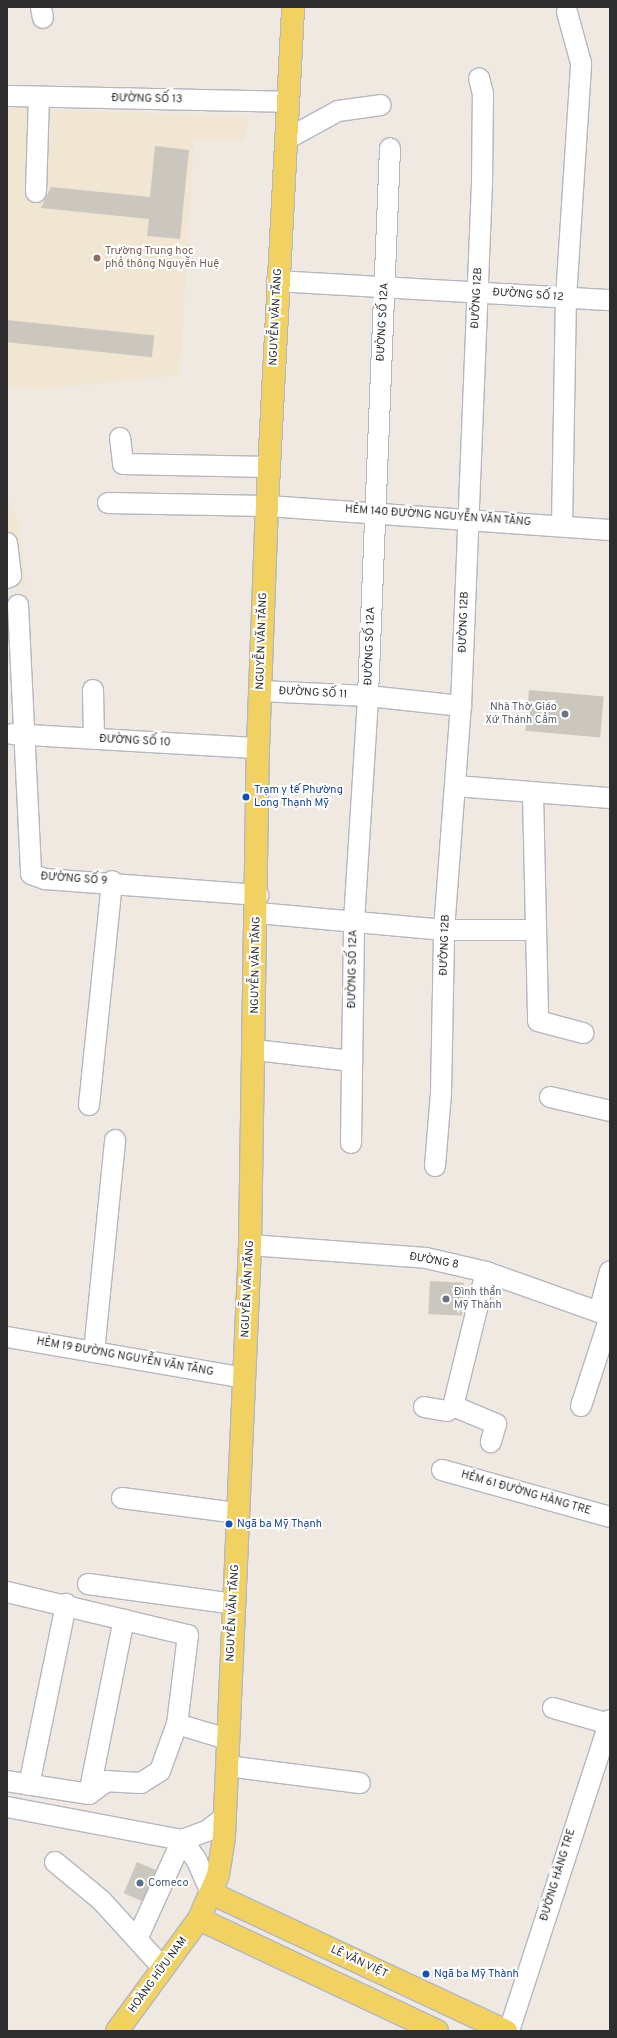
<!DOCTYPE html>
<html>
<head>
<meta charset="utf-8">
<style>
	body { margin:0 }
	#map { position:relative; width:617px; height:2038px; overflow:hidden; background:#efe9e1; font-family:Overpass,sans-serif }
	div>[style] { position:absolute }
	.education>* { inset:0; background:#f0e6d1 }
	.building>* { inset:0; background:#cbc7bf; transform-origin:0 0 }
	.roads { filter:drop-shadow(1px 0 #b4b7c1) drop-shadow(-1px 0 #b4b7c1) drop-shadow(0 1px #b4b7c1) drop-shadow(0 -1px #b4b7c1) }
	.minor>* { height:20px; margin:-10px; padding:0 10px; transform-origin:10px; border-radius:10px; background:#fff }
	.major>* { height:22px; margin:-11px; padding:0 11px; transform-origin:11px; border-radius:11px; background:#f2d163 }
	.dots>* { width:11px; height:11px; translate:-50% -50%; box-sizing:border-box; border:2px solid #fff; border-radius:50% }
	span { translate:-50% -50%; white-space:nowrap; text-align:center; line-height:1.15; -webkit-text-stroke:4px #fff; paint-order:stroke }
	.street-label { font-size:11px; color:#2e2e2e }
	.education-label { font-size:11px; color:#785e54 }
	.left { translate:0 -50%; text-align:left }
	.worship-label { font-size:11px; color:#5b616d }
	.right { translate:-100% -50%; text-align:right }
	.transit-label { font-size:11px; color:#164399 }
	.service-label { font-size:11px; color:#4e5e75 }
	.frame { position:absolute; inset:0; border:8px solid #2e2e2e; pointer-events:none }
</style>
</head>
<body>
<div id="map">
	<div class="education">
		<div style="clip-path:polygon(7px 108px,248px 117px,244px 140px,194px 139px,180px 375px,45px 389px,7px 386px)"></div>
		<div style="clip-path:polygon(7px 498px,20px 529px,25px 587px,7px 589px)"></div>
	</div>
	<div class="building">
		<div style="clip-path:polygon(155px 146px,189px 150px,180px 239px,147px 236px,149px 219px,41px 208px,51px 187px,150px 197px)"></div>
		<div style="left:7px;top:320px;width:148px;height:22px;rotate:6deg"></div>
		<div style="left:529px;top:690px;width:75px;height:41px;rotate:5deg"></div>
		<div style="left:430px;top:1281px;width:34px;height:33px;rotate:3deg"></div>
		<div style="left:137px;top:1862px;width:21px;height:34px;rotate:23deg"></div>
	</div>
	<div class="roads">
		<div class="minor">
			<div style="left:41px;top:7px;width:11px;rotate:80deg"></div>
			<div style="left:7px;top:96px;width:280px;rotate:1.2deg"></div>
			<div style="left:285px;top:140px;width:60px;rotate:-28.7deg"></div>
			<div style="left:338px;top:111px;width:43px;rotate:-7.9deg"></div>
			<div style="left:36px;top:192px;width:95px;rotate:-88.2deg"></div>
			<div style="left:277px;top:281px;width:334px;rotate:3.3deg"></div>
			<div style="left:120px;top:438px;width:26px;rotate:83deg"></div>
			<div style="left:123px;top:464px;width:145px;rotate:1.2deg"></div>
			<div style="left:108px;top:503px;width:159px;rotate:1.1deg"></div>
			<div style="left:267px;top:506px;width:344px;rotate:4deg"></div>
			<div style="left:562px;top:525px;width:227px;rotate:-89deg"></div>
			<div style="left:566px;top:298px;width:235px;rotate:-86.3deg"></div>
			<div style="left:581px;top:63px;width:53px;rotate:-105.4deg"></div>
			<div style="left:7px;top:543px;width:33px;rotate:83deg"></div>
			<div style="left:11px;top:576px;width:4px;rotate:153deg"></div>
			<div style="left:18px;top:605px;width:269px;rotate:87.2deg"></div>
			<div style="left:31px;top:874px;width:15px;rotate:20deg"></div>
			<div style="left:45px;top:879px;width:214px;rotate:4.3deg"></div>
			<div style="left:93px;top:690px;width:48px;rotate:88.8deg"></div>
			<div style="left:260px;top:691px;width:108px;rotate:2.7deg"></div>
			<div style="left:368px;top:696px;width:94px;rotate:6.1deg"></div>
			<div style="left:12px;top:734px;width:246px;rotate:3.3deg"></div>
			<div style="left:456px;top:786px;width:154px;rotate:4.5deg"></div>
			<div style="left:533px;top:794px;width:227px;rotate:88.7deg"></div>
			<div style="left:538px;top:1021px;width:47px;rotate:14.9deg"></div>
			<div style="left:258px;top:913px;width:187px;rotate:5.2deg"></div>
			<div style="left:444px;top:930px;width:90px"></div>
			<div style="left:255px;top:1050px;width:98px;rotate:6.5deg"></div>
			<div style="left:550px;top:1097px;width:62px;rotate:13.1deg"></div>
			<div style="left:89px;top:1105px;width:225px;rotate:-84.1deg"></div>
			<div style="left:351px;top:1143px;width:222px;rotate:-89.2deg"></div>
			<div style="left:354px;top:921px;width:225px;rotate:-86.4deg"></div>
			<div style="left:368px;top:696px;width:548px;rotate:-87.7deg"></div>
			<div style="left:435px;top:1166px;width:73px;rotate:-85.3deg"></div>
			<div style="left:441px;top:1093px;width:163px;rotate:-88.9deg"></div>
			<div style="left:444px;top:930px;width:225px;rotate:-85.7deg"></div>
			<div style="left:461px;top:706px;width:523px;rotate:-87.7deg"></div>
			<div style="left:482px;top:183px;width:89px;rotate:-89.4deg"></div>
			<div style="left:483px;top:94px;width:16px;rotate:-104deg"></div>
			<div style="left:250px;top:1245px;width:176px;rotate:4.2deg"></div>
			<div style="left:426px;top:1258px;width:62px;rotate:13.1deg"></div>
			<div style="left:486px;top:1272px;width:132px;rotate:19.5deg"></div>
			<div style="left:486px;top:1272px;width:138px;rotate:103.8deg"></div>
			<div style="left:453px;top:1406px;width:47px;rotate:22.7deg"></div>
			<div style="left:496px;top:1424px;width:19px;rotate:106deg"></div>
			<div style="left:599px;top:1312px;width:42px;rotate:-75deg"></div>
			<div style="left:7px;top:1337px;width:241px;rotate:9.8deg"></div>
			<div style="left:94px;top:1352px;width:213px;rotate:-84.3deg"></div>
			<div style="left:581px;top:1406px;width:94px;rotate:-72deg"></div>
			<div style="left:424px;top:1407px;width:23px;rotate:10deg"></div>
			<div style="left:447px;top:1411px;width:8px;rotate:-40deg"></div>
			<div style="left:442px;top:1470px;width:174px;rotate:15.6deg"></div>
			<div style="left:122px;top:1498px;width:117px;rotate:7.4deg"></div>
			<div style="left:88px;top:1584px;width:147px;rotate:7.8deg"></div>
			<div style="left:7px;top:1592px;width:186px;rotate:13.4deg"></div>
			<div style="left:188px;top:1635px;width:90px;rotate:97deg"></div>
			<div style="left:177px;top:1724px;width:50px;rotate:109.9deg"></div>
			<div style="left:160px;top:1771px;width:22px;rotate:148deg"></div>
			<div style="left:141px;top:1783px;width:34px;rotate:-177deg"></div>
			<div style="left:107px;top:1781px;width:22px;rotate:144deg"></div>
			<div style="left:89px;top:1794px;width:83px;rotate:-171deg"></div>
			<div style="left:553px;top:1708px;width:58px;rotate:15.9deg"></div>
			<div style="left:177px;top:1724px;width:52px;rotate:16.7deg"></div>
			<div style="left:227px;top:1766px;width:134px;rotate:7.3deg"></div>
			<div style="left:29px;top:1785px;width:185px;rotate:-78.4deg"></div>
			<div style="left:89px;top:1794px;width:178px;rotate:-78.7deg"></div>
			<div style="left:7px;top:1807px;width:178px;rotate:10.7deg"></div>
			<div style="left:182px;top:1840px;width:27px;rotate:-20deg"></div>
			<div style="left:207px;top:1831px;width:22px;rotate:-39deg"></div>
			<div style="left:55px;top:1862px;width:60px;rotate:39.6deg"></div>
			<div style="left:101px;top:1900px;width:93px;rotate:47.6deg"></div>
			<div style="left:138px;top:1937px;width:107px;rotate:-65.6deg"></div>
			<div style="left:182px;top:1840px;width:24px;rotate:54deg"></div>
			<div style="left:196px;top:1859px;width:37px;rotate:66deg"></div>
			<div style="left:509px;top:2031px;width:327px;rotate:-72deg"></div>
		</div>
		<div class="major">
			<div style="left:211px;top:1893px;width:326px;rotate:25.1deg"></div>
			<div style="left:199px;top:1919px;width:263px;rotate:25.2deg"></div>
			<div style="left:117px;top:2031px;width:139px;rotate:-53.8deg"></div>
			<div style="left:199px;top:1919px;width:48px;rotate:-66.6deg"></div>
			<div style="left:218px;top:1875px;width:39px;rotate:-81deg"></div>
			<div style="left:224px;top:1836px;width:592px;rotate:-87.48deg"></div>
			<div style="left:250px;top:1245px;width:497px;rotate:-89.1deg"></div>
			<div style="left:258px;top:748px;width:242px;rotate:-87.9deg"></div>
			<div style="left:267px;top:506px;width:500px;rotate:-87deg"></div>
		</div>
	</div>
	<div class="dots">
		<div style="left:97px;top:258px;background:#8d6e63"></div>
		<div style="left:565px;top:714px;background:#6b7280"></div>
		<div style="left:246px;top:797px;background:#1a4fb4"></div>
		<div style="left:446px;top:1299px;background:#6b7280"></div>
		<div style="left:229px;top:1524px;background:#1a4fb4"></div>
		<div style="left:140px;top:1883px;background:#5c6f8a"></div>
		<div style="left:426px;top:1974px;background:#1a4fb4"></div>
	</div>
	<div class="street-label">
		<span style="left:147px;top:99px;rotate:1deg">ĐƯỜNG SỐ 13</span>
		<span style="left:528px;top:295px;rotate:4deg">ĐƯỜNG SỐ 12</span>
		<span style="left:477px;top:298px;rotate:-87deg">ĐƯỜNG 12B</span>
		<span style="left:276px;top:317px;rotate:-87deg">NGUYỄN VĂN TĂNG</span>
		<span style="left:383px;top:322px;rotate:-87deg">ĐƯỜNG SỐ 12A</span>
		<span style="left:438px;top:516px;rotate:4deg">HẺM 140 ĐƯỜNG NGUYỄN VĂN TĂNG</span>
		<span style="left:464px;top:622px;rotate:-88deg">ĐƯỜNG 12B</span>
		<span style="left:262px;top:641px;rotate:-88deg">NGUYỄN VĂN TĂNG</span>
		<span style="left:370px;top:646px;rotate:-88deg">ĐƯỜNG SỐ 12A</span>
		<span style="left:313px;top:693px;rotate:3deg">ĐƯỜNG SỐ 11</span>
		<span style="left:135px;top:741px;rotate:3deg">ĐƯỜNG SỐ 10</span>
		<span style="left:74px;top:879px;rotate:4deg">ĐƯỜNG SỐ 9</span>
		<span style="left:445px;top:945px;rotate:-88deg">ĐƯỜNG 12B</span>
		<span style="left:256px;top:965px;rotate:-89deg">NGUYỄN VĂN TĂNG</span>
		<span style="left:353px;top:969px;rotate:-89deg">ĐƯỜNG SỐ 12A</span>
		<span style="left:434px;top:1261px;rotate:10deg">ĐƯỜNG 8</span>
		<span style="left:248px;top:1289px;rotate:-87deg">NGUYỄN VĂN TĂNG</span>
		<span style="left:125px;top:1357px;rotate:10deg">HẺM 19 ĐƯỜNG NGUYỄN VĂN TĂNG</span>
		<span style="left:526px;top:1493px;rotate:16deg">HẺM 61 ĐƯỜNG HÀNG TRE</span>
		<span style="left:233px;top:1613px;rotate:-87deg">NGUYỄN VĂN TĂNG</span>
		<span style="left:558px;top:1875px;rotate:-73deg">ĐƯỜNG HÀNG TRE</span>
		<span style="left:359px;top:1962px;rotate:25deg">LÊ VĂN VIỆT</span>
		<span style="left:158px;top:1975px;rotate:-54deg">HOÀNG HỮU NAM</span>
	</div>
	<div class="education-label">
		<span class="left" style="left:105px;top:258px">Trường Trung học<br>phổ thông Nguyễn Huệ</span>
	</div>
	<div class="worship-label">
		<span class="right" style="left:557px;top:714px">Nhà Thờ Giáo<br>Xứ Thánh Cẩm</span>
		<span class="left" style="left:454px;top:1299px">Đình thần<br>Mỹ Thành</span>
	</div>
	<div class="transit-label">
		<span class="left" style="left:254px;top:797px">Trạm y tế Phường<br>Long Thạnh Mỹ</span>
		<span class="left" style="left:237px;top:1524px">Ngã ba Mỹ Thạnh</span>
		<span class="left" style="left:434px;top:1974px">Ngã ba Mỹ Thành</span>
	</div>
	<div class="service-label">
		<span class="left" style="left:148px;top:1883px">Comeco</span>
	</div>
	<div class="frame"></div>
</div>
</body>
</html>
